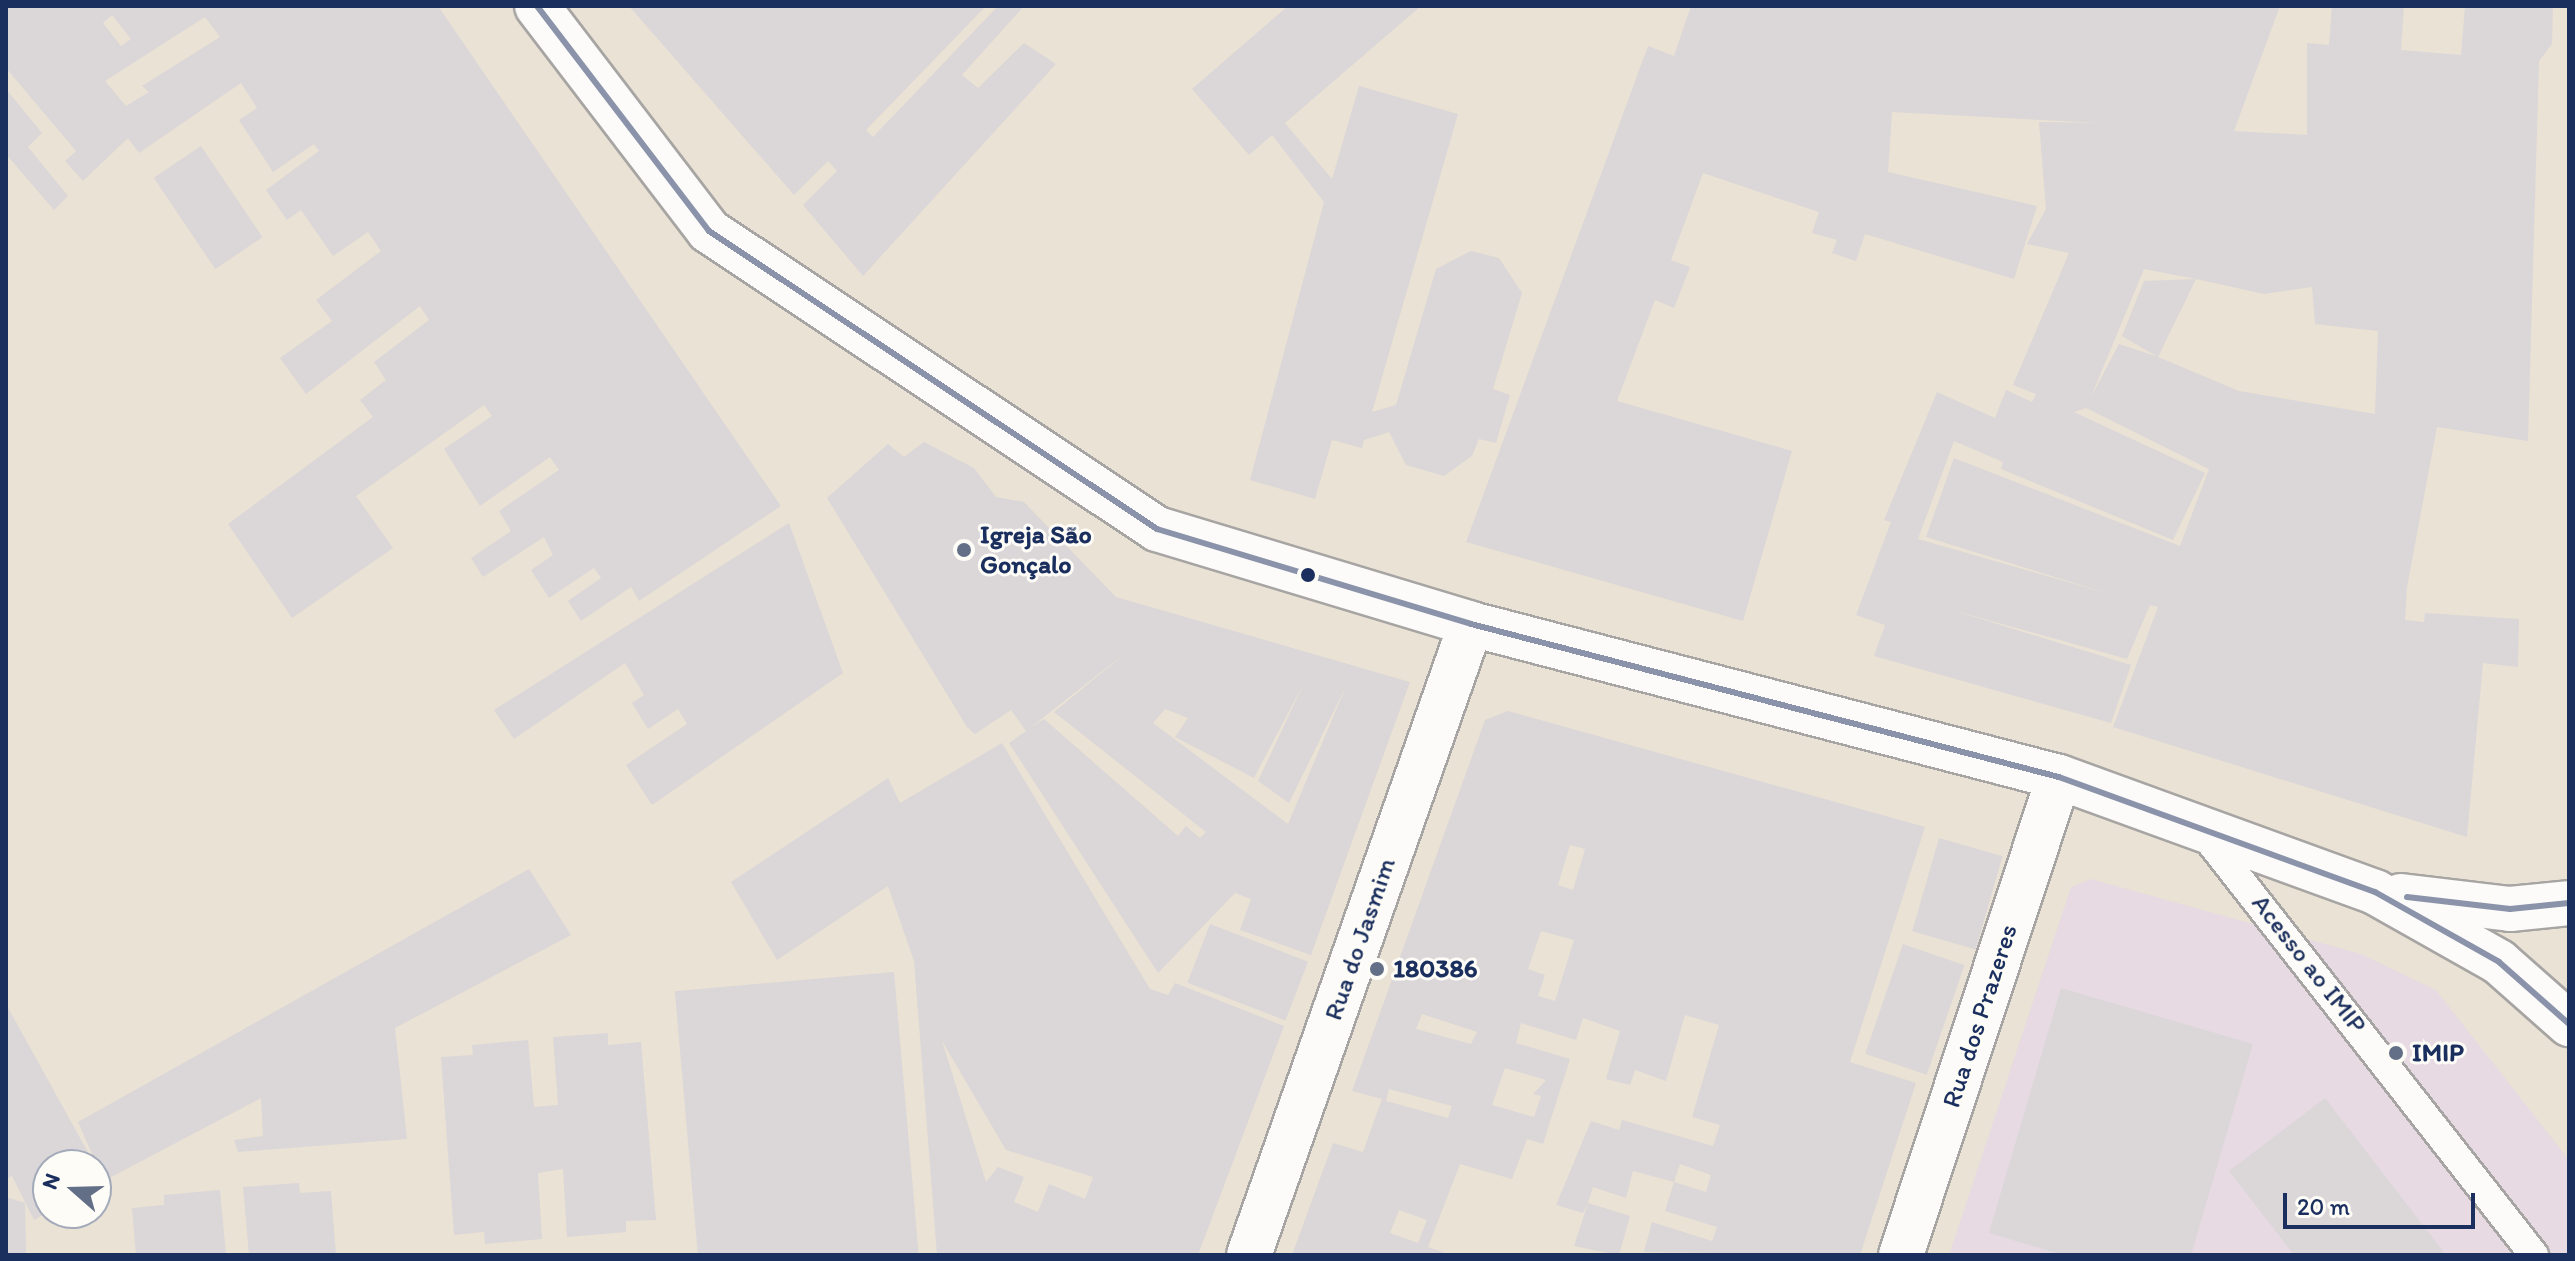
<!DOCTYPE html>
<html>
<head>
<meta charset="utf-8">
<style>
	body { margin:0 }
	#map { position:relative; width:2575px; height:1261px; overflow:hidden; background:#eae2d4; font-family:Itim,sans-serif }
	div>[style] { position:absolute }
	.built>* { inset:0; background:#e7dae3 }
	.building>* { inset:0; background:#dbd6d8; transform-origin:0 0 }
	.roads { filter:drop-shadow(2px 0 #a7a5a3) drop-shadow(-2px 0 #a7a5a3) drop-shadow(0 2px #a7a5a3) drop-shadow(0 -2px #a7a5a3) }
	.lane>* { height:28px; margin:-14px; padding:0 14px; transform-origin:14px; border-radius:14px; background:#fcfbf9 }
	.secondary>* { height:44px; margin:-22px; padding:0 22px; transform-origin:22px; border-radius:22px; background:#fcfbf9 }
	.bus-1>* { height:6px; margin:-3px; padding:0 3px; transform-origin:3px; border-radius:3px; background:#8a93aa }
	.dots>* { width:22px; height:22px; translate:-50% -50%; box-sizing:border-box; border:4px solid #fdfcf7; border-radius:50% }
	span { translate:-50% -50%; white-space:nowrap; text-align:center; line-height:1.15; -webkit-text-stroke:6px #fdfcf7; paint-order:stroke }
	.poi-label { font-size:26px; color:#1b2f5e; font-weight:700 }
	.left { translate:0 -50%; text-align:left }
	.street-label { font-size:26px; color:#1b2f5e }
	.frame { position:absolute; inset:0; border:8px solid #1b2f5e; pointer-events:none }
	.north { position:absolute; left:32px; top:1149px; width:80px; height:80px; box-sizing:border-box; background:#fdfcf7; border:2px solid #a3aaba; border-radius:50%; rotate:290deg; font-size:22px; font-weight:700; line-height:32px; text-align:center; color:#1b2f5e }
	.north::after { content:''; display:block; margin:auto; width:28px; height:36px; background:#636e87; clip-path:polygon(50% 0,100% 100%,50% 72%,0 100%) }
	.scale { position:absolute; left:2283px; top:1193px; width:192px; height:36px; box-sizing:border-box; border:4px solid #1b2f5e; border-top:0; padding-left:10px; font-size:24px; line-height:28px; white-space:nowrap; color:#1b2f5e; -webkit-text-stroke:6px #fdfcf7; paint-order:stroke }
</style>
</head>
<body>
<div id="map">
	<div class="built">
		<div style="clip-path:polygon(2091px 879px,2361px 954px,2436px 990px,2569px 1160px,2569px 1255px,1949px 1255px,2071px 887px)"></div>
	</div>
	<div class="building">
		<div style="clip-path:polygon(evenodd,6px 6px,438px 6px,781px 506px,639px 601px,631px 587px,581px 621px,568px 601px,601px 578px,594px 568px,549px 598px,531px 570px,553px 555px,544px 537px,483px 577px,471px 558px,511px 531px,499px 511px,559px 470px,550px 457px,480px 506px,444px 449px,492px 416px,484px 405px,356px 496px,393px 548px,292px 618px,228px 524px,373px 417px,360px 400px,386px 380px,374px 362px,429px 320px,420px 306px,306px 394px,280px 358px,332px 321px,316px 300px,381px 251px,368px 232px,333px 256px,301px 210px,287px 220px,266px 190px,319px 151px,314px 144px,273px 172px,239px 120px,257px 108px,241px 83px,139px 153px,128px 138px,83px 181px,65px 161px,76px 151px,6px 68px,6px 6px,112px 15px,131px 39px,121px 46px,103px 23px,112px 15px,6px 6px,205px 17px,220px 37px,142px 86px,149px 92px,126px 106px,105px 81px,205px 17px)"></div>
		<div style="clip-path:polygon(629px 6px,986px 6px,866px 130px,873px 137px,998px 6px,1024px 6px,962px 75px,978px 88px,1024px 43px,1056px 64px,863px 276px,803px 205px,837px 171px,828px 161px,794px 195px)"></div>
		<div style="clip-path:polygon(1288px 6px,1421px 6px,1285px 123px,1332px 179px,1359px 86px,1458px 114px,1372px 412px,1396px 405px,1436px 269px,1471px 251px,1499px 258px,1522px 293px,1493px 389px,1510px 395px,1496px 443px,1479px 439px,1472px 456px,1444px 476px,1406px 465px,1389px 432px,1364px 440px,1362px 448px,1332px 440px,1315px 499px,1250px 480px,1324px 202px,1272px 135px,1249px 155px,1192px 89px)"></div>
		<div style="clip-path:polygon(evenodd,1691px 6px,2280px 6px,2234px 131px,2307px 135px,2307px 43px,2329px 45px,2332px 6px,2404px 6px,2401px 50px,2461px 55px,2465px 6px,2553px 6px,2552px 44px,2539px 61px,2528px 441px,2437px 427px,2407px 587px,2405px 620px,2424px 622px,2425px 613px,2519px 619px,2518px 667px,2483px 663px,2467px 837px,2113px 727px,2158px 607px,2150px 605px,2127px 659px,1949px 609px,2131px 665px,2111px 723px,1874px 656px,1885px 625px,1856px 615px,1891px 522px,1884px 520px,1937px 392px,1995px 418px,2006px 390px,2032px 402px,2036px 394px,2013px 385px,2069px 253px,2027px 244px,2046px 209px,2039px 122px,2100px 123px,1892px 112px,1888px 172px,2037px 206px,2014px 279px,1865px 234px,1856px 261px,1832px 253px,1837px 240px,1812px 233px,1819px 212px,1703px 173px,1671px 260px,1690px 267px,1674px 308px,1655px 300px,1617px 401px,1792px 451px,1743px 621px,1466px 542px,1648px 46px,1674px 56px,1691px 6px,2144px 269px,2196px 279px,2144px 281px,2122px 336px,2158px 357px,2119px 344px,2090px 399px,2144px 269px,1691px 6px,2196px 279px,2264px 294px,2312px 287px,2315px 324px,2378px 331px,2375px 414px,2239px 391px,2158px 357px,2196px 279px,1691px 6px,2086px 408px,2209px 469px,2180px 546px,1954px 458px,1926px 537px,2113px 595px,1918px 539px,1954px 441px,2003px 462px,2001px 469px,2173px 540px,2205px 473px,2074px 412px,2086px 408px)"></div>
		<div style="clip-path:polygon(6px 89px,42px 133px,28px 147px,68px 196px,54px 210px,6px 154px)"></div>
		<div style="left:201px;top:146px;width:110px;height:57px;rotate:56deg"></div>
		<div style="clip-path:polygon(evenodd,924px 442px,974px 468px,996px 497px,1024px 502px,1116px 597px,1410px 682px,1311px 955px,1240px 930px,1251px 899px,1235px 893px,1158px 973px,1009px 743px,1026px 731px,1011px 710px,975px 734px,967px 727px,827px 498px,888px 444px,904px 457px,924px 442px,1133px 647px,1054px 712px,1206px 832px,1200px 838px,1186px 826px,1178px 836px,1044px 719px,1030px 728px,1133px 647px,924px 442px,1305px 681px,1258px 781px,1289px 803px,1347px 684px,1288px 824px,1153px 723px,1165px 709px,1188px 718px,1175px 737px,1254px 778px,1305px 681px)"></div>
		<div style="clip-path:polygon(789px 523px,843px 673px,652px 805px,626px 765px,687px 724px,678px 709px,648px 729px,632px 703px,644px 695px,625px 663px,514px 739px,494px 710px)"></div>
		<div style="clip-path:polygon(evenodd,1508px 711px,1925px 827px,1850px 1062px,1916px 1083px,1860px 1255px,1644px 1252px,1652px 1222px,1712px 1241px,1717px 1227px,1665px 1211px,1674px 1182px,1706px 1192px,1711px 1175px,1680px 1164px,1674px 1182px,1633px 1171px,1626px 1198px,1593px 1187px,1588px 1203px,1630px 1216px,1619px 1255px,1574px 1246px,1588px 1203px,1583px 1213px,1556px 1205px,1591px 1121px,1619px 1130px,1622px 1120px,1713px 1146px,1720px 1125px,1692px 1117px,1719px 1025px,1685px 1015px,1666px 1081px,1635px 1070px,1630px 1085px,1606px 1079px,1620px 1031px,1583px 1018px,1576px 1040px,1521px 1023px,1516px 1043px,1570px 1059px,1543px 1144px,1527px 1139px,1512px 1179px,1460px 1164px,1428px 1247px,1451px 1255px,1292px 1255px,1333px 1143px,1363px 1152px,1382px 1099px,1352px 1091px,1485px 720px,1508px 711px,1570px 845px,1585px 849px,1573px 890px,1558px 885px,1570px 845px,1508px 711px,1541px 931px,1574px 940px,1555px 1001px,1538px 996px,1545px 975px,1528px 969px,1541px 931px,1508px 711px,1422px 1014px,1477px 1032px,1471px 1044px,1416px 1029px,1422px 1014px,1508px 711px,1505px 1068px,1546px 1080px,1533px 1094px,1541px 1096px,1534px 1117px,1492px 1105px,1505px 1068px,1508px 711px,1389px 1089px,1452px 1106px,1448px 1118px,1386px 1101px,1389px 1089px,1508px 711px,1399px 1210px,1427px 1220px,1418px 1243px,1390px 1233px,1399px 1210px)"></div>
		<div style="clip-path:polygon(evenodd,1002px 743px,1150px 989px,1168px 995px,1175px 983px,1284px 1026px,1198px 1255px,937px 1255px,914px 961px,888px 886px,777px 960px,731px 882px,888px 778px,900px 803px,1002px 743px,942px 1041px,1006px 1150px,1093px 1177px,1085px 1199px,1049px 1184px,1038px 1212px,1014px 1202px,1024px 1177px,998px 1167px,986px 1182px,942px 1041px)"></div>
		<div style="left:1939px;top:838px;width:66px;height:97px;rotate:16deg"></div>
		<div style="clip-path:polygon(529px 869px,571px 935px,395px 1028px,407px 1139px,238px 1152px,234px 1140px,263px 1136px,261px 1098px,96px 1185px,96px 1166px,102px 1177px,78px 1122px)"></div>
		<div style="left:1210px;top:924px;width:105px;height:63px;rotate:21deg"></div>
		<div style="left:1903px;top:944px;width:65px;height:116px;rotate:19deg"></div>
		<div style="left:894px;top:972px;width:284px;height:220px;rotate:85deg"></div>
		<div style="clip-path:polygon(2061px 988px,2253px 1044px,2191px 1255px,2063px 1255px,1989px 1233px)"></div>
		<div style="clip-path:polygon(6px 1004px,95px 1165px,48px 1165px,48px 1212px,34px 1220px,12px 1176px,6px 1179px)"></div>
		<div style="clip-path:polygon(608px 1033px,608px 1045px,641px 1042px,656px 1220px,626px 1221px,626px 1232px,567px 1237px,563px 1169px,538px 1173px,542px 1239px,485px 1244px,484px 1232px,454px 1235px,441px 1057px,473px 1055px,472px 1045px,528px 1040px,534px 1107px,558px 1105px,553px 1037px)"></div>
		<div style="clip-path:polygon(2325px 1098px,2446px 1255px,2294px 1255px,2229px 1171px)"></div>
		<div style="clip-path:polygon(299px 1183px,300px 1193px,331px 1191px,336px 1255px,249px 1255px,243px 1187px)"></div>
		<div style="clip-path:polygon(220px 1190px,226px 1255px,136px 1255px,132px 1208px,164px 1205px,164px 1195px)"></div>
		<div style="clip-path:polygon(6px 1197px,25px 1203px,26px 1255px,6px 1255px)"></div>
	</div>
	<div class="roads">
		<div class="lane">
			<div style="left:2204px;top:834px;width:535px;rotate:51.91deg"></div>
		</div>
		<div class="secondary">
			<div style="left:537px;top:6px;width:283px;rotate:52.6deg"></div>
			<div style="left:709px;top:231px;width:538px;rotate:33.63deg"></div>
			<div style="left:1157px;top:529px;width:328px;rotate:16.8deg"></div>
			<div style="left:1471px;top:624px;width:608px;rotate:14.59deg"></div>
			<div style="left:2059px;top:777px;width:336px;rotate:20deg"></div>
			<div style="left:2375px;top:892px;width:142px;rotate:29.4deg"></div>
			<div style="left:2499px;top:962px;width:94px;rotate:41.5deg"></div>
			<div style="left:2401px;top:896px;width:110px;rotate:6.8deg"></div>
			<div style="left:2510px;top:909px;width:59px;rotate:-5.8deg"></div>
			<div style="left:1249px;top:1255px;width:669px;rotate:-70.62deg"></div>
			<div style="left:1901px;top:1255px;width:503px;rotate:-71.71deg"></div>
		</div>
	</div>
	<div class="bus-1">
		<div style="left:537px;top:6px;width:283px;rotate:52.6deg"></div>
		<div style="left:709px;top:231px;width:538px;rotate:33.63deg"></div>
		<div style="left:1157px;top:529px;width:328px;rotate:16.8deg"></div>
		<div style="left:1471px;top:624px;width:608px;rotate:14.59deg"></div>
		<div style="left:2059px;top:777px;width:336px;rotate:20deg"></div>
		<div style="left:2375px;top:892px;width:142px;rotate:29.4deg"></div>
		<div style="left:2499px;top:962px;width:94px;rotate:41.5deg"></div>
		<div style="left:2407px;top:897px;width:104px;rotate:6.6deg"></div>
		<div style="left:2510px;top:909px;width:59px;rotate:-5.8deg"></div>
	</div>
	<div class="dots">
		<div style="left:964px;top:550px;background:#636e87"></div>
		<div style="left:1308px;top:575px;background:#1b2f5e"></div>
		<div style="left:1377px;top:969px;background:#636e87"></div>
		<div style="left:2396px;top:1053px;background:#636e87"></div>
	</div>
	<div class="poi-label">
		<span class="left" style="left:980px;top:550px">Igreja São<br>Gonçalo</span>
		<span class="left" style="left:1393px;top:969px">180386</span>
		<span class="left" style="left:2412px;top:1053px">IMIP</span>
	</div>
	<div class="street-label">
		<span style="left:1360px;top:939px;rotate:-71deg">Rua do Jasmim</span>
		<span style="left:2309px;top:964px;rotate:52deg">Acesso ao IMIP</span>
		<span style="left:1980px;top:1016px;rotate:-72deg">Rua dos Prazeres</span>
	</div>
	<div class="frame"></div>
	<div class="north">N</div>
	<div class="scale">20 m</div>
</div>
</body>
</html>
